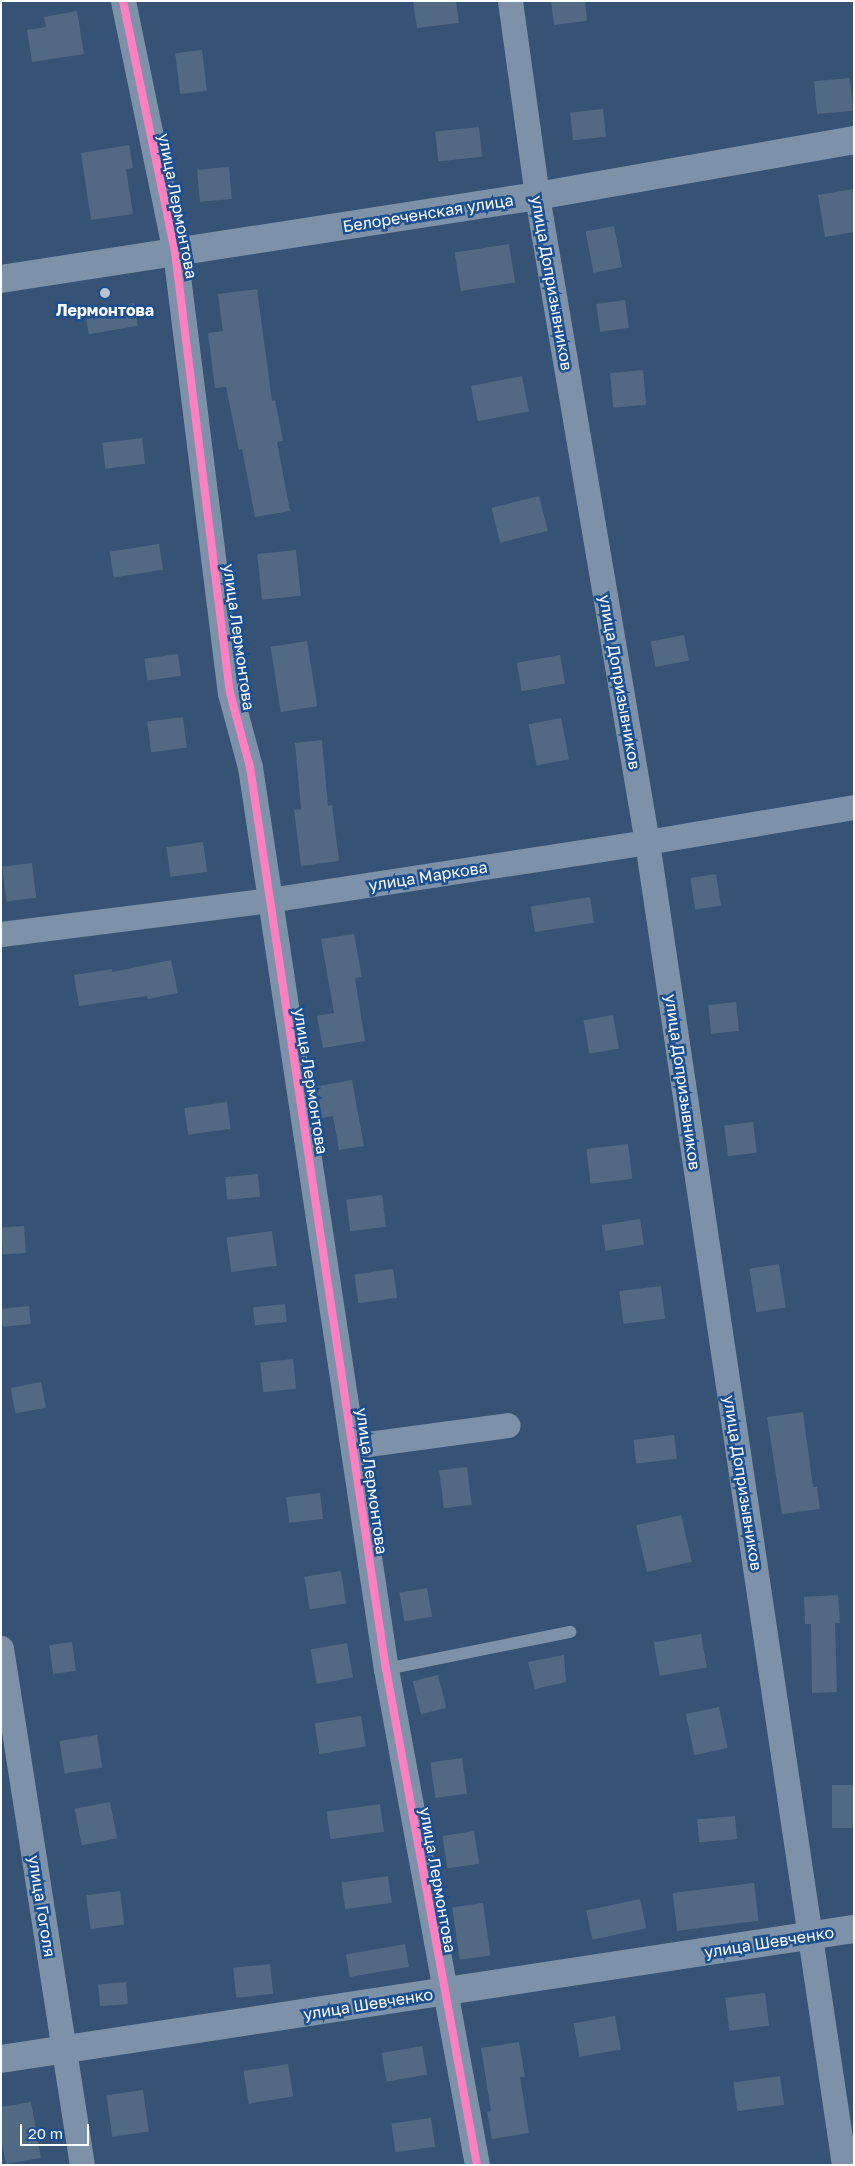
<!DOCTYPE html>
<html>
<head>
<meta charset="utf-8">
<style>
	body { margin:0 }
	#map { position:relative; width:855px; height:2166px; overflow:hidden; background:#365274; font-family:"Golos Text",sans-serif }
	div>[style] { position:absolute }
	.building>* { inset:0; background:#526984; transform-origin:0 0 }
	.service>* { height:12px; margin:-6px; padding:0 6px; transform-origin:6px; border-radius:6px; background:#7d92a8 }
	.minor>* { height:25px; margin:-12.5px; padding:0 12.5px; transform-origin:12.5px; border-radius:12.5px; background:#7d92a8 }
	.tertiary>* { height:28px; margin:-14px; padding:0 14px; transform-origin:14px; border-radius:14px; background:#7d92a8 }
	.cycleway>* { height:8px; margin:-4px; padding:0 4px; transform-origin:4px; border-radius:4px; background:#ff80c0 }
	.dots>* { width:14px; height:14px; translate:-50% -50%; box-sizing:border-box; border:2px solid #1b4f8f; border-radius:50% }
	span { translate:-50% -50%; white-space:nowrap; text-align:center; line-height:1.15; -webkit-text-stroke:5px #1b4f8f; paint-order:stroke }
	.street-label { font-size:16px; color:#fff }
	.poi-label { font-size:16px; color:#fff; font-weight:700 }
	.frame { position:absolute; inset:0; border:2px solid #fff; pointer-events:none }
	.scale { position:absolute; left:20px; top:2124px; width:69px; height:22px; box-sizing:border-box; border:2px solid #fff; border-top:0; padding-left:6px; font-size:15px; line-height:18px; white-space:nowrap; color:#fff; -webkit-text-stroke:4px #1b4f8f; paint-order:stroke }
</style>
</head>
<body>
<div id="map">
	<div class="building">
		<div style="clip-path:polygon(413px 1px,456px 1px,459px 23px,417px 28px)"></div>
		<div style="clip-path:polygon(551px 1px,585px 1px,587px 21px,554px 25px)"></div>
		<div style="clip-path:polygon(77px 11px,84px 54px,32px 62px,27px 30px,46px 27px,44px 17px)"></div>
		<div style="left:202px;top:50px;width:41px;height:27px;rotate:83deg"></div>
		<div style="left:850px;top:78px;width:33px;height:36px;rotate:85deg"></div>
		<div style="left:603px;top:109px;width:28px;height:33px;rotate:84deg"></div>
		<div style="left:479px;top:127px;width:30px;height:44px;rotate:84deg"></div>
		<div style="clip-path:polygon(129px 145px,133px 168px,126px 169px,133px 214px,91px 220px,81px 153px)"></div>
		<div style="left:229px;top:167px;width:32px;height:32px;rotate:85deg"></div>
		<div style="clip-path:polygon(854px 189px,854px 232px,825px 237px,818px 195px)"></div>
		<div style="left:614px;top:226px;width:42px;height:29px;rotate:79deg"></div>
		<div style="left:509px;top:244px;width:39px;height:55px;rotate:81deg"></div>
		<div style="clip-path:polygon(257px 289px,272px 401px,275px 400px,283px 441px,277px 442px,290px 511px,255px 517px,242px 449px,239px 450px,226px 387px,215px 388px,208px 333px,223px 331px,218px 294px)"></div>
		<div style="left:625px;top:300px;width:28px;height:29px;rotate:82deg"></div>
		<div style="left:134px;top:303px;width:23px;height:50px;rotate:80deg"></div>
		<div style="left:643px;top:370px;width:35px;height:33px;rotate:85deg"></div>
		<div style="left:522px;top:376px;width:36px;height:52px;rotate:79deg"></div>
		<div style="left:142px;top:438px;width:26px;height:40px;rotate:83deg"></div>
		<div style="left:539px;top:496px;width:36px;height:49px;rotate:76deg"></div>
		<div style="left:159px;top:544px;width:26px;height:50px;rotate:81deg"></div>
		<div style="left:296px;top:550px;width:46px;height:39px;rotate:84deg"></div>
		<div style="left:684px;top:635px;width:26px;height:34px;rotate:79deg"></div>
		<div style="left:307px;top:641px;width:66px;height:37px;rotate:81deg"></div>
		<div style="left:178px;top:654px;width:22px;height:34px;rotate:82deg"></div>
		<div style="left:560px;top:655px;width:29px;height:44px;rotate:80deg"></div>
		<div style="left:183px;top:717px;width:31px;height:36px;rotate:83deg"></div>
		<div style="left:561px;top:718px;width:42px;height:33px;rotate:79deg"></div>
		<div style="clip-path:polygon(322px 740px,328px 806px,332px 805px,339px 861px,301px 866px,294px 810px,301px 809px,295px 743px)"></div>
		<div style="left:203px;top:842px;width:30px;height:37px;rotate:82deg"></div>
		<div style="left:32px;top:863px;width:35px;height:30px;rotate:83deg"></div>
		<div style="left:716px;top:874px;width:32px;height:26px;rotate:81deg"></div>
		<div style="left:590px;top:897px;width:26px;height:60px;rotate:81deg"></div>
		<div style="clip-path:polygon(354px 934px,362px 977px,355px 978px,365px 1041px,323px 1048px,317px 1016px,334px 1013px,321px 939px)"></div>
		<div style="clip-path:polygon(171px 960px,178px 993px,148px 999px,147px 996px,79px 1006px,74px 975px,112px 969px,112px 972px)"></div>
		<div style="left:736px;top:1002px;width:29px;height:28px;rotate:84deg"></div>
		<div style="left:613px;top:1015px;width:34px;height:30px;rotate:80deg"></div>
		<div style="clip-path:polygon(352px 1080px,364px 1146px,339px 1150px,333px 1116px,318px 1119px,313px 1087px)"></div>
		<div style="left:227px;top:1102px;width:27px;height:43px;rotate:82deg"></div>
		<div style="left:753px;top:1122px;width:31px;height:29px;rotate:83deg"></div>
		<div style="left:628px;top:1144px;width:35px;height:42px;rotate:83deg"></div>
		<div style="left:258px;top:1174px;width:23px;height:33px;rotate:85deg"></div>
		<div style="left:382px;top:1195px;width:32px;height:36px;rotate:83deg"></div>
		<div style="left:640px;top:1219px;width:26px;height:39px;rotate:81deg"></div>
		<div style="left:24px;top:1226px;width:27px;height:23px;rotate:86deg"></div>
		<div style="left:272px;top:1231px;width:35px;height:46px;rotate:82deg"></div>
		<div style="left:779px;top:1264px;width:44px;height:30px;rotate:81deg"></div>
		<div style="left:393px;top:1269px;width:29px;height:39px;rotate:82deg"></div>
		<div style="left:661px;top:1286px;width:33px;height:42px;rotate:83deg"></div>
		<div style="left:285px;top:1304px;width:18px;height:32px;rotate:84deg"></div>
		<div style="left:29px;top:1306px;width:18px;height:28px;rotate:84deg"></div>
		<div style="left:293px;top:1359px;width:30px;height:33px;rotate:84deg"></div>
		<div style="left:41px;top:1382px;width:26px;height:31px;rotate:79deg"></div>
		<div style="clip-path:polygon(803px 1412px,813px 1487px,817px 1487px,820px 1509px,782px 1514px,767px 1417px)"></div>
		<div style="left:674px;top:1435px;width:24px;height:41px;rotate:83deg"></div>
		<div style="left:467px;top:1467px;width:38px;height:28px;rotate:83deg"></div>
		<div style="left:320px;top:1493px;width:26px;height:34px;rotate:83deg"></div>
		<div style="left:681px;top:1515px;width:48px;height:46px;rotate:77deg"></div>
		<div style="left:341px;top:1571px;width:33px;height:37px;rotate:81deg"></div>
		<div style="left:427px;top:1588px;width:29px;height:28px;rotate:80deg"></div>
		<div style="clip-path:polygon(838px 1595px,840px 1623px,835px 1623px,837px 1692px,812px 1693px,811px 1624px,805px 1624px,804px 1597px)"></div>
		<div style="left:701px;top:1634px;width:34px;height:48px;rotate:80deg"></div>
		<div style="left:72px;top:1642px;width:29px;height:23px;rotate:82deg"></div>
		<div style="left:347px;top:1643px;width:35px;height:37px;rotate:80deg"></div>
		<div style="clip-path:polygon(564px 1655px,566px 1682px,535px 1689px,528px 1662px)"></div>
		<div style="left:438px;top:1675px;width:34px;height:26px;rotate:76deg"></div>
		<div style="left:719px;top:1707px;width:42px;height:34px;rotate:78deg"></div>
		<div style="left:361px;top:1716px;width:31px;height:47px;rotate:81deg"></div>
		<div style="left:97px;top:1735px;width:33px;height:38px;rotate:81deg"></div>
		<div style="left:462px;top:1758px;width:36px;height:32px;rotate:82deg"></div>
		<div style="left:832px;top:1785px;width:22px;height:43px"></div>
		<div style="left:110px;top:1802px;width:37px;height:36px;rotate:79deg"></div>
		<div style="left:380px;top:1804px;width:28px;height:54px;rotate:82deg"></div>
		<div style="left:735px;top:1816px;width:23px;height:38px;rotate:85deg"></div>
		<div style="left:474px;top:1831px;width:33px;height:32px;rotate:81deg"></div>
		<div style="left:388px;top:1876px;width:27px;height:47px;rotate:82deg"></div>
		<div style="left:754px;top:1883px;width:38px;height:82px;rotate:83deg"></div>
		<div style="left:120px;top:1891px;width:34px;height:34px;rotate:83deg"></div>
		<div style="left:640px;top:1899px;width:30px;height:55px;rotate:78deg"></div>
		<div style="left:483px;top:1903px;width:53px;height:31px;rotate:82deg"></div>
		<div style="left:405px;top:1944px;width:23px;height:60px;rotate:80deg"></div>
		<div style="left:270px;top:1964px;width:30px;height:37px;rotate:84deg"></div>
		<div style="left:126px;top:1982px;width:22px;height:28px;rotate:85deg"></div>
		<div style="left:765px;top:1993px;width:33px;height:40px;rotate:83deg"></div>
		<div style="left:615px;top:2016px;width:34px;height:42px;rotate:80deg"></div>
		<div style="clip-path:polygon(519px 2042px,525px 2077px,520px 2077px,529px 2133px,492px 2139px,487px 2112px,491px 2111px,481px 2048px)"></div>
		<div style="left:422px;top:2046px;width:29px;height:41px;rotate:80deg"></div>
		<div style="left:288px;top:2064px;width:33px;height:45px;rotate:81deg"></div>
		<div style="left:780px;top:2076px;width:29px;height:47px;rotate:82deg"></div>
		<div style="left:143px;top:2090px;width:42px;height:37px;rotate:82deg"></div>
		<div style="clip-path:polygon(31px 2102px,41px 2158px,6px 2164px,1px 2137px,1px 2107px)"></div>
		<div style="left:431px;top:2118px;width:29px;height:40px;rotate:82deg"></div>
	</div>
	<div class="service">
		<div style="left:386px;top:1669px;width:188px;rotate:-11.4deg"></div>
	</div>
	<div class="minor">
		<div style="left:123px;top:1px;width:256px;rotate:78.3deg"></div>
		<div style="left:175px;top:252px;width:444px;rotate:82.9deg"></div>
		<div style="left:230px;top:693px;width:77px;rotate:74.9deg"></div>
		<div style="left:250px;top:767px;width:912px;rotate:81.43deg"></div>
		<div style="left:386px;top:1669px;width:504px;rotate:79.6deg"></div>
		<div style="left:510px;top:1px;width:197px;rotate:82.1deg"></div>
		<div style="left:537px;top:196px;width:655px;rotate:80.34deg"></div>
		<div style="left:647px;top:842px;width:1338px;rotate:81.53deg"></div>
		<div style="left:1px;top:934px;width:270px;rotate:-7.2deg"></div>
		<div style="left:269px;top:900px;width:382px;rotate:-8.7deg"></div>
		<div style="left:647px;top:842px;width:210px;rotate:-9.6deg"></div>
		<div style="left:353px;top:1446px;width:156px;rotate:-7.7deg"></div>
		<div style="left:1px;top:1648px;width:523px;rotate:81.1deg"></div>
	</div>
	<div class="tertiary">
		<div style="left:1px;top:279px;width:542px;rotate:-8.8deg"></div>
		<div style="left:537px;top:196px;width:322px;rotate:-10deg"></div>
		<div style="left:1px;top:2059px;width:863px;rotate:-8.67deg"></div>
	</div>
	<div class="cycleway">
		<div style="left:123px;top:1px;width:256px;rotate:78.3deg"></div>
		<div style="left:175px;top:252px;width:444px;rotate:82.9deg"></div>
		<div style="left:230px;top:693px;width:77px;rotate:74.9deg"></div>
		<div style="left:250px;top:767px;width:912px;rotate:81.43deg"></div>
		<div style="left:386px;top:1669px;width:504px;rotate:79.6deg"></div>
	</div>
	<div class="dots">
		<div style="left:105px;top:293px;background:#b9c2ce"></div>
	</div>
	<div class="street-label">
		<span style="left:178px;top:206px;rotate:79deg">улица Лермонтова</span>
		<span style="left:428px;top:213px;rotate:-9deg">Белореченская улица</span>
		<span style="left:552px;top:283px;rotate:80deg">улица Допризывников</span>
		<span style="left:239px;top:637px;rotate:82deg">улица Лермонтова</span>
		<span style="left:620px;top:682px;rotate:80deg">улица Допризывников</span>
		<span style="left:428px;top:876px;rotate:-9deg">улица Маркова</span>
		<span style="left:311px;top:1081px;rotate:81deg">улица Лермонтова</span>
		<span style="left:683px;top:1082px;rotate:82deg">улица Допризывников</span>
		<span style="left:372px;top:1481px;rotate:82deg">улица Лермонтова</span>
		<span style="left:743px;top:1483px;rotate:81deg">улица Допризывников</span>
		<span style="left:438px;top:1880px;rotate:80deg">улица Лермонтова</span>
		<span style="left:42px;top:1906px;rotate:81deg">улица Гоголя</span>
		<span style="left:769px;top:1942px;rotate:-9deg">улица Шевченко</span>
		<span style="left:368px;top:2004px;rotate:-9deg">улица Шевченко</span>
	</div>
	<div class="poi-label">
		<span style="left:105px;top:310px">Лермонтова</span>
	</div>
	<div class="frame"></div>
	<div class="scale">20 m</div>
</div>
</body>
</html>
